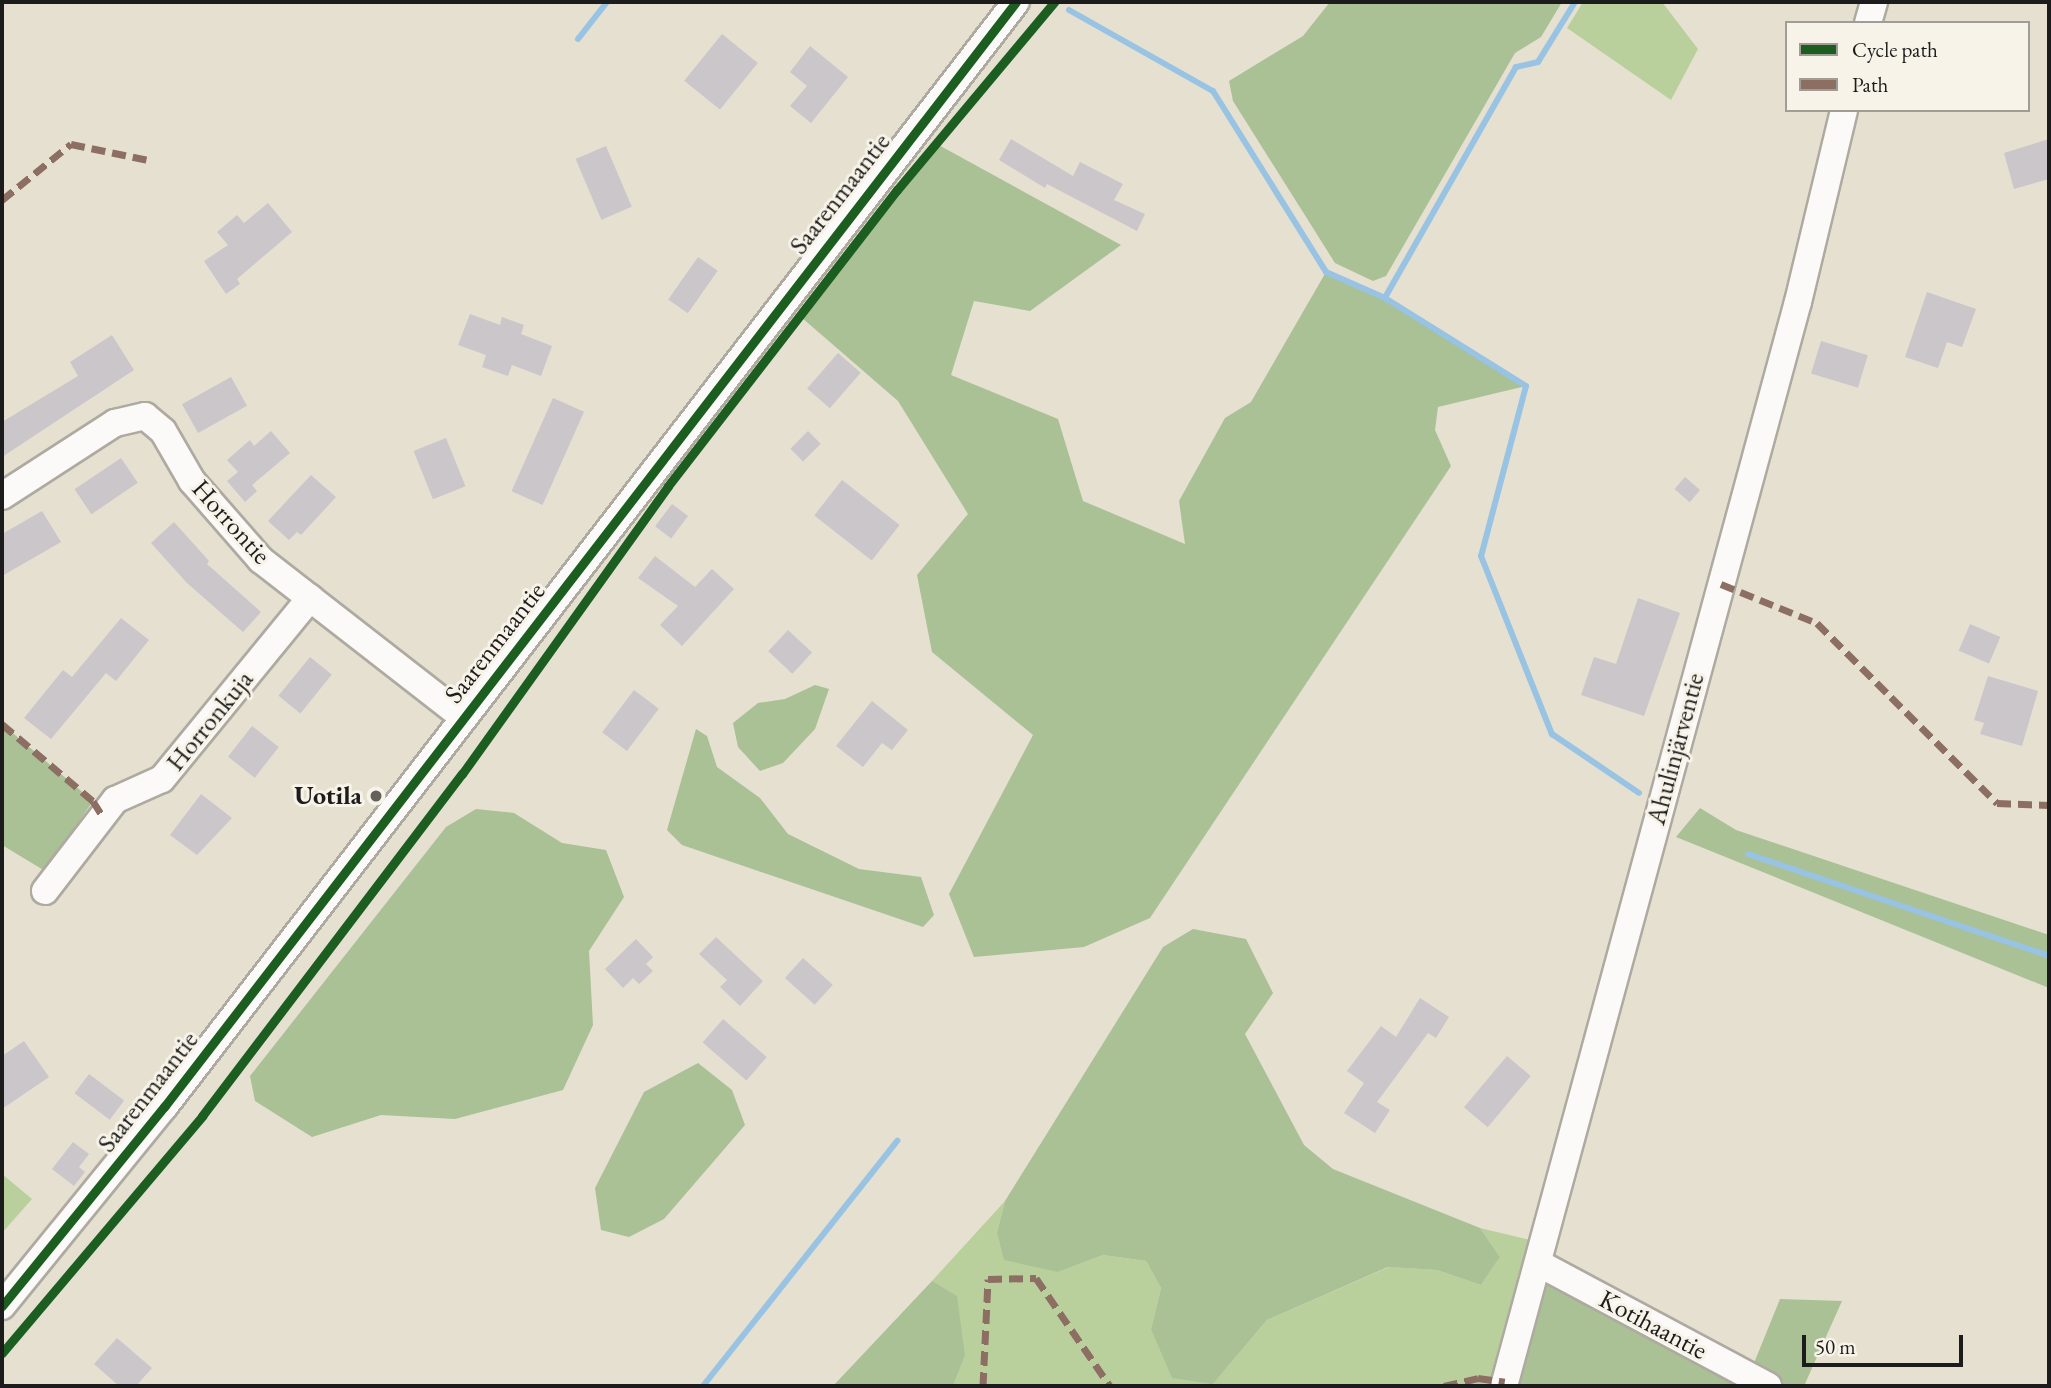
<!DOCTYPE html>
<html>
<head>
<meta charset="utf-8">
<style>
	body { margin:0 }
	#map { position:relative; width:2051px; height:1388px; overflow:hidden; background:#e6e0d1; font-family:"EB Garamond",serif }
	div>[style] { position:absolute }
	.green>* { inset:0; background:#b9d09c }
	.forest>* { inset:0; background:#a9c194 }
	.stream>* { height:6px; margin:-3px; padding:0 3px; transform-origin:3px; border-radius:3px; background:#98c3e3 }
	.building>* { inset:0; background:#cac6ca; transform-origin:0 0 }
	.roads { filter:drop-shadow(2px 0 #aeaaa0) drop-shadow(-2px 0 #aeaaa0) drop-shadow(0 2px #aeaaa0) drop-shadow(0 -2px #aeaaa0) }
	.minor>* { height:26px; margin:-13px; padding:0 13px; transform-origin:13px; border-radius:13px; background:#fbfaf8 }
	.quiet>* { height:7px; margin-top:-3.5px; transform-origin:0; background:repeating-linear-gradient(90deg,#8d6e63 0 14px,transparent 0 21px) }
	.cycleway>* { height:9px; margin:-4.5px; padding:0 4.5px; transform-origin:4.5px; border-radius:4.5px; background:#1b5e20 }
	.dots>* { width:19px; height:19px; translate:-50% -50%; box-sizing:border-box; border:4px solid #f7f3e8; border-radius:50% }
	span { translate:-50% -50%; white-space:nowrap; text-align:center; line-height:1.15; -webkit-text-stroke:6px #f7f3e8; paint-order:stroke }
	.street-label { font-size:26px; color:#1c1c1c }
	.poi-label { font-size:26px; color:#1c1c1c; font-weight:700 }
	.right { translate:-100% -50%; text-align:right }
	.frame { position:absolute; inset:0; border:4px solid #1c1c1c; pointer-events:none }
	.legend { position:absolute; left:1785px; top:21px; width:245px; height:91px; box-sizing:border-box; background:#f7f3e8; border:2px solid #9f9d96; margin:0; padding:9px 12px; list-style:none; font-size:21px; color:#1c1c1c }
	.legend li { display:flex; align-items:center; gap:14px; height:35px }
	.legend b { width:35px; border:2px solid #9f9d96 }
	.scale { position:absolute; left:1802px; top:1335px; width:161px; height:32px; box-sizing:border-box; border:4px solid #1c1c1c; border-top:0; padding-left:9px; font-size:21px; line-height:24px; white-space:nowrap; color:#1c1c1c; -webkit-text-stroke:5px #f7f3e8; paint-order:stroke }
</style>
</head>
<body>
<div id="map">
	<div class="green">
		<div style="clip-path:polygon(1583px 2px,1662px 2px,1698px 49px,1671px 100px,1567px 28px)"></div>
		<div style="clip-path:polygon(2px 1174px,32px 1199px,2px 1233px)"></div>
		<div style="clip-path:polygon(1005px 1201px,997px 1232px,1058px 1272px,1103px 1255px,1146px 1261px,1161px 1288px,1151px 1329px,1213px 1384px,1267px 1320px,1389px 1267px,1437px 1270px,1481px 1285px,1500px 1257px,1480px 1228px,1530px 1240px,1491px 1386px,953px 1386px,965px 1356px,932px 1281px)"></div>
	</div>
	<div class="forest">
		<div style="clip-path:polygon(1330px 2px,1562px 2px,1541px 37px,1515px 53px,1386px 276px,1373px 281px,1335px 263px,1233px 101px,1229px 81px,1303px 36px)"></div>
		<div style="clip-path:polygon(935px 143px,1121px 245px,1030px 311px,974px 301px,951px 375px,1058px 419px,1083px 501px,1185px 544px,1179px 501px,1225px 418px,1251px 402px,1326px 272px,1385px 298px,1526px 386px,1438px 407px,1435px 430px,1451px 466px,1150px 918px,1084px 947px,974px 957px,949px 894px,1033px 735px,932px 652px,917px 575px,968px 514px,898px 401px,801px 317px)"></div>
		<div style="clip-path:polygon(815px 685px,829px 689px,815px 729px,783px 763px,760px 771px,738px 747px,733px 723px,758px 703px,785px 699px)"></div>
		<div style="clip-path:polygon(2px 724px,93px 801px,45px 871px,2px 845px)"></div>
		<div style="clip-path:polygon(696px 729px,707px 736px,717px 767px,760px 798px,788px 834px,859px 869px,921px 877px,934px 915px,923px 927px,682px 845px,667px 830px)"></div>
		<div style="clip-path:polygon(1700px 808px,1736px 830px,2049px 935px,2049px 988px,1676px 837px)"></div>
		<div style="clip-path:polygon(476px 809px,514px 813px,562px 843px,606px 850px,624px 897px,589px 951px,593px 1025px,563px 1090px,455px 1119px,381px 1115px,312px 1137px,255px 1101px,250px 1076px,446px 827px)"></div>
		<div style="clip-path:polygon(1193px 929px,1246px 939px,1273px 993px,1245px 1034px,1304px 1145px,1333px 1169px,1480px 1228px,1500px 1257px,1481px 1285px,1437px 1270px,1388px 1267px,1267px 1320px,1213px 1384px,1172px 1378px,1151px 1329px,1161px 1288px,1146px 1261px,1103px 1255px,1058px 1272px,1004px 1260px,997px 1232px,1005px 1201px,1163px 947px)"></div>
		<div style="clip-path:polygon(698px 1063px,732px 1090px,745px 1125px,664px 1219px,629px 1237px,601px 1230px,595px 1188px,644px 1092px)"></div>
		<div style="clip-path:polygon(1549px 1255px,1752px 1368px,1780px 1299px,1842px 1301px,1804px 1386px,1504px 1386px)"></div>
		<div style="clip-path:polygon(932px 1281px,957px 1296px,965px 1356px,953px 1386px,833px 1386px)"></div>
	</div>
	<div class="stream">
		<div style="left:1575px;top:2px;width:70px;rotate:121.7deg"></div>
		<div style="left:1538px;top:62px;width:23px;rotate:167deg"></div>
		<div style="left:1516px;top:67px;width:266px;rotate:119.6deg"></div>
		<div style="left:1385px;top:298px;width:166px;rotate:32deg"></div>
		<div style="left:1526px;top:386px;width:176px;rotate:104.8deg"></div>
		<div style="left:1481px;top:556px;width:192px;rotate:68.3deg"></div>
		<div style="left:1552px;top:734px;width:105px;rotate:34.1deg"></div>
		<div style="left:1069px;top:10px;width:165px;rotate:29.4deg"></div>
		<div style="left:1213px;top:91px;width:213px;rotate:58deg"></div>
		<div style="left:1326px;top:272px;width:64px;rotate:23.8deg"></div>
		<div style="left:578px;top:39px;width:47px;rotate:-51.9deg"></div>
		<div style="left:1748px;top:854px;width:318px;rotate:18.7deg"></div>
		<div style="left:703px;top:1386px;width:313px;rotate:-51.6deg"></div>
	</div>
	<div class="building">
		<div style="left:722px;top:34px;width:46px;height:60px;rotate:39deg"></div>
		<div style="clip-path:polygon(810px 46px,848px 77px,811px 123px,790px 106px,807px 86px,790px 72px)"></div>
		<div style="clip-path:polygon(1011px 139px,1073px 176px,1080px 162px,1123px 184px,1114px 200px,1145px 214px,1137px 231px,1047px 184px,1045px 188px,999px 160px)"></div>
		<div style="clip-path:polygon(2049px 139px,2049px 179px,2014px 189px,2004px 153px)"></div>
		<div style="left:606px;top:146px;width:66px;height:33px;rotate:67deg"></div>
		<div style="clip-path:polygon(268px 203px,292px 232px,237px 279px,240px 284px,226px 294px,204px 261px,228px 245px,217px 232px,237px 215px,244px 223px)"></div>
		<div style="left:698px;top:257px;width:24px;height:52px;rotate:35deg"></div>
		<div style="clip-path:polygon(1927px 292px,1976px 309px,1962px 347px,1947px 342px,1938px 368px,1905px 357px)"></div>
		<div style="clip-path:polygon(470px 314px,500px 325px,502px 317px,524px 325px,521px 334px,552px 346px,541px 376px,512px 365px,508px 376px,482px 367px,486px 355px,458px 345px)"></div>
		<div style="clip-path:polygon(112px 335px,134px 370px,2px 457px,2px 422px,78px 376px,70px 362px)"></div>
		<div style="left:1821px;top:341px;width:49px;height:34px;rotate:17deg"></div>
		<div style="left:838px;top:353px;width:30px;height:47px;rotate:41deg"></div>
		<div style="left:231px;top:377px;width:33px;height:56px;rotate:61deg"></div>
		<div style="left:553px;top:398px;width:34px;height:102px;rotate:24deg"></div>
		<div style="clip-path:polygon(271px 431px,290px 453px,252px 485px,257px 491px,245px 502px,227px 481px,238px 472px,227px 460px,250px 440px,254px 446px)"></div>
		<div style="left:808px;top:431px;width:18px;height:25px;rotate:45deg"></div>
		<div style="left:446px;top:438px;width:52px;height:35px;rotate:68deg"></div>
		<div style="left:121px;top:458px;width:30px;height:56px;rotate:56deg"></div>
		<div style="clip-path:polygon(311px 475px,336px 497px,301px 535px,297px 532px,289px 540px,268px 521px)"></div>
		<div style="left:1685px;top:477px;width:20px;height:16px;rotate:41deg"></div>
		<div style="left:842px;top:480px;width:73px;height:45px;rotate:38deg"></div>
		<div style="left:672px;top:504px;width:20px;height:28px;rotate:37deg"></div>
		<div style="clip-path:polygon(42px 511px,61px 542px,2px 576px,2px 534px)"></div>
		<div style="clip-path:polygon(174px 522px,209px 561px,207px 564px,261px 612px,243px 632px,187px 583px,151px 543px)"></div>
		<div style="clip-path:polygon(655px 556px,695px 587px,712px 569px,734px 589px,682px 646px,660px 625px,678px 606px,638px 578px)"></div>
		<div style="clip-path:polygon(1638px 598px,1680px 613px,1644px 716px,1581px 695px,1594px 657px,1616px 664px)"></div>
		<div style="clip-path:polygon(121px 618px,149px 640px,116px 681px,106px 673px,51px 739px,24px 718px,63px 670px,72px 677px)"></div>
		<div style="left:1970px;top:624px;width:33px;height:29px;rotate:23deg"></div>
		<div style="left:788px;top:630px;width:33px;height:29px;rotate:43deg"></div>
		<div style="left:310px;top:657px;width:28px;height:50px;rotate:39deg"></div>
		<div style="clip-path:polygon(1988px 676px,2038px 691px,2022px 746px,1980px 734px,1984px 723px,1974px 720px)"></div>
		<div style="left:634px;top:690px;width:31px;height:53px;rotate:37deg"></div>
		<div style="clip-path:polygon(872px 701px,908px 730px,892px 750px,882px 743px,863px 767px,836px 746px)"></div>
		<div style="left:252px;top:726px;width:34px;height:39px;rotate:38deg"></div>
		<div style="clip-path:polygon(201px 794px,232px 818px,197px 855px,170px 835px)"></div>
		<div style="clip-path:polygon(716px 937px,763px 981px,740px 1006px,720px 987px,727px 980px,699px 954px)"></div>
		<div style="clip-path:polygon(636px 939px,653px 957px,646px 964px,653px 971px,639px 984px,633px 978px,623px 988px,605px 969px)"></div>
		<div style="left:803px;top:958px;width:40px;height:27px;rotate:42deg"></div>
		<div style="clip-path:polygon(1420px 998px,1449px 1017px,1436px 1038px,1428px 1033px,1377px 1102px,1390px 1110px,1375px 1133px,1344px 1113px,1364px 1083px,1347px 1071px,1381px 1026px,1396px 1037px)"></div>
		<div style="left:723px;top:1019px;width:58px;height:31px;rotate:41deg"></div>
		<div style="clip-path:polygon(24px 1041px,49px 1077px,2px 1109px,2px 1056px)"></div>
		<div style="left:1507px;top:1056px;width:31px;height:67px;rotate:40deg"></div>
		<div style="left:89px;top:1074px;width:44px;height:24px;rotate:37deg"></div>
		<div style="clip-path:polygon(73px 1142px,89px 1154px,79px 1167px,85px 1172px,74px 1186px,52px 1169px)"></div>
		<div style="clip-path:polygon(117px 1338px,152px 1368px,136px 1386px,119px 1386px,94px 1364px)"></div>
	</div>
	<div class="roads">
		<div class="minor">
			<div style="left:1868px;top:23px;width:22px;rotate:-74deg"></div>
			<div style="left:2px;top:496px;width:135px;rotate:-32.9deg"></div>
			<div style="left:115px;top:423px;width:31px;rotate:-13deg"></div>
			<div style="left:145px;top:416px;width:23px;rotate:40deg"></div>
			<div style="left:163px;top:431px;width:58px;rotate:59.9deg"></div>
			<div style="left:192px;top:481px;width:105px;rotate:48.9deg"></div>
			<div style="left:261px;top:560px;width:257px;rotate:37.9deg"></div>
			<div style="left:45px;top:891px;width:115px;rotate:-52.4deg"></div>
			<div style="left:115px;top:800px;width:51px;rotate:-24.1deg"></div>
			<div style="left:162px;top:779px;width:234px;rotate:-50.7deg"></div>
			<div style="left:1538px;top:1263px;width:261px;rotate:28.1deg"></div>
			<div style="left:2px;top:1306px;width:257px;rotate:-50.9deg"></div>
			<div style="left:164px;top:1107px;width:1395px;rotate:-52.37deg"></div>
			<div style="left:1504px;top:1386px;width:1123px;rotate:-74.83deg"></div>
			<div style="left:1798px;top:302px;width:197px;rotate:-76.5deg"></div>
		</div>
	</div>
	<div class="quiet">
		<div style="left:2px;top:200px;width:89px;rotate:-39.1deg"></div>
		<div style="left:71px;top:144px;width:79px;rotate:11.7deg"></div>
		<div style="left:1721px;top:584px;width:104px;rotate:22.1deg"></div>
		<div style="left:1817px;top:623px;width:255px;rotate:45deg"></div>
		<div style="left:1997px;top:803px;width:52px;rotate:2.2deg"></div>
		<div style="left:2px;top:724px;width:119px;rotate:40.2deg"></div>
		<div style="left:93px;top:801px;width:15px;rotate:58deg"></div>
		<div style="left:983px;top:1386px;width:107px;rotate:-87.3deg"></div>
		<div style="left:988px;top:1279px;width:48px;rotate:-1.2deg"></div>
		<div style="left:1036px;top:1278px;width:131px;rotate:55.6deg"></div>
		<div style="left:1444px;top:1386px;width:35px;rotate:-13deg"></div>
		<div style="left:1478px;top:1378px;width:27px;rotate:8deg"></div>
	</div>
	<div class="cycleway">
		<div style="left:2px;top:1306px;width:257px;rotate:-50.9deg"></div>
		<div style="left:164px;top:1107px;width:1395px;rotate:-52.37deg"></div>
		<div style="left:2px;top:1353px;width:310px;rotate:-49.8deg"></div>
		<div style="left:202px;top:1116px;width:430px;rotate:-52.8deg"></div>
		<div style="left:462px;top:774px;width:354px;rotate:-54.4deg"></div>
		<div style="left:668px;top:486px;width:374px;rotate:-52.3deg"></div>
		<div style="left:897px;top:190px;width:245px;rotate:-50.1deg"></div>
	</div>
	<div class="dots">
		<div style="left:376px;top:796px;background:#63615b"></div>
	</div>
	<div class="street-label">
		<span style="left:840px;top:194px;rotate:-52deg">Saarenmaantie</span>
		<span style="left:231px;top:522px;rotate:48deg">Horrontie</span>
		<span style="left:495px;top:643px;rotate:-52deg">Saarenmaantie</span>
		<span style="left:210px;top:721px;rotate:-51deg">Horronkuja</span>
		<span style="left:1676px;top:749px;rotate:-75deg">Ahulinjärventie</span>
		<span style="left:148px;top:1092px;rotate:-52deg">Saarenmaantie</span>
		<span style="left:1653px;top:1325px;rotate:28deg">Kotihaantie</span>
	</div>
	<div class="poi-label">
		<span class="right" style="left:362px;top:796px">Uotila</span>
	</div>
	<div class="frame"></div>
	<ul class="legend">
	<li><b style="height:9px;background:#1b5e20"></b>Cycle path</li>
	<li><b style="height:9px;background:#8d6e63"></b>Path</li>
	</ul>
	<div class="scale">50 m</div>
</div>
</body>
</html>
